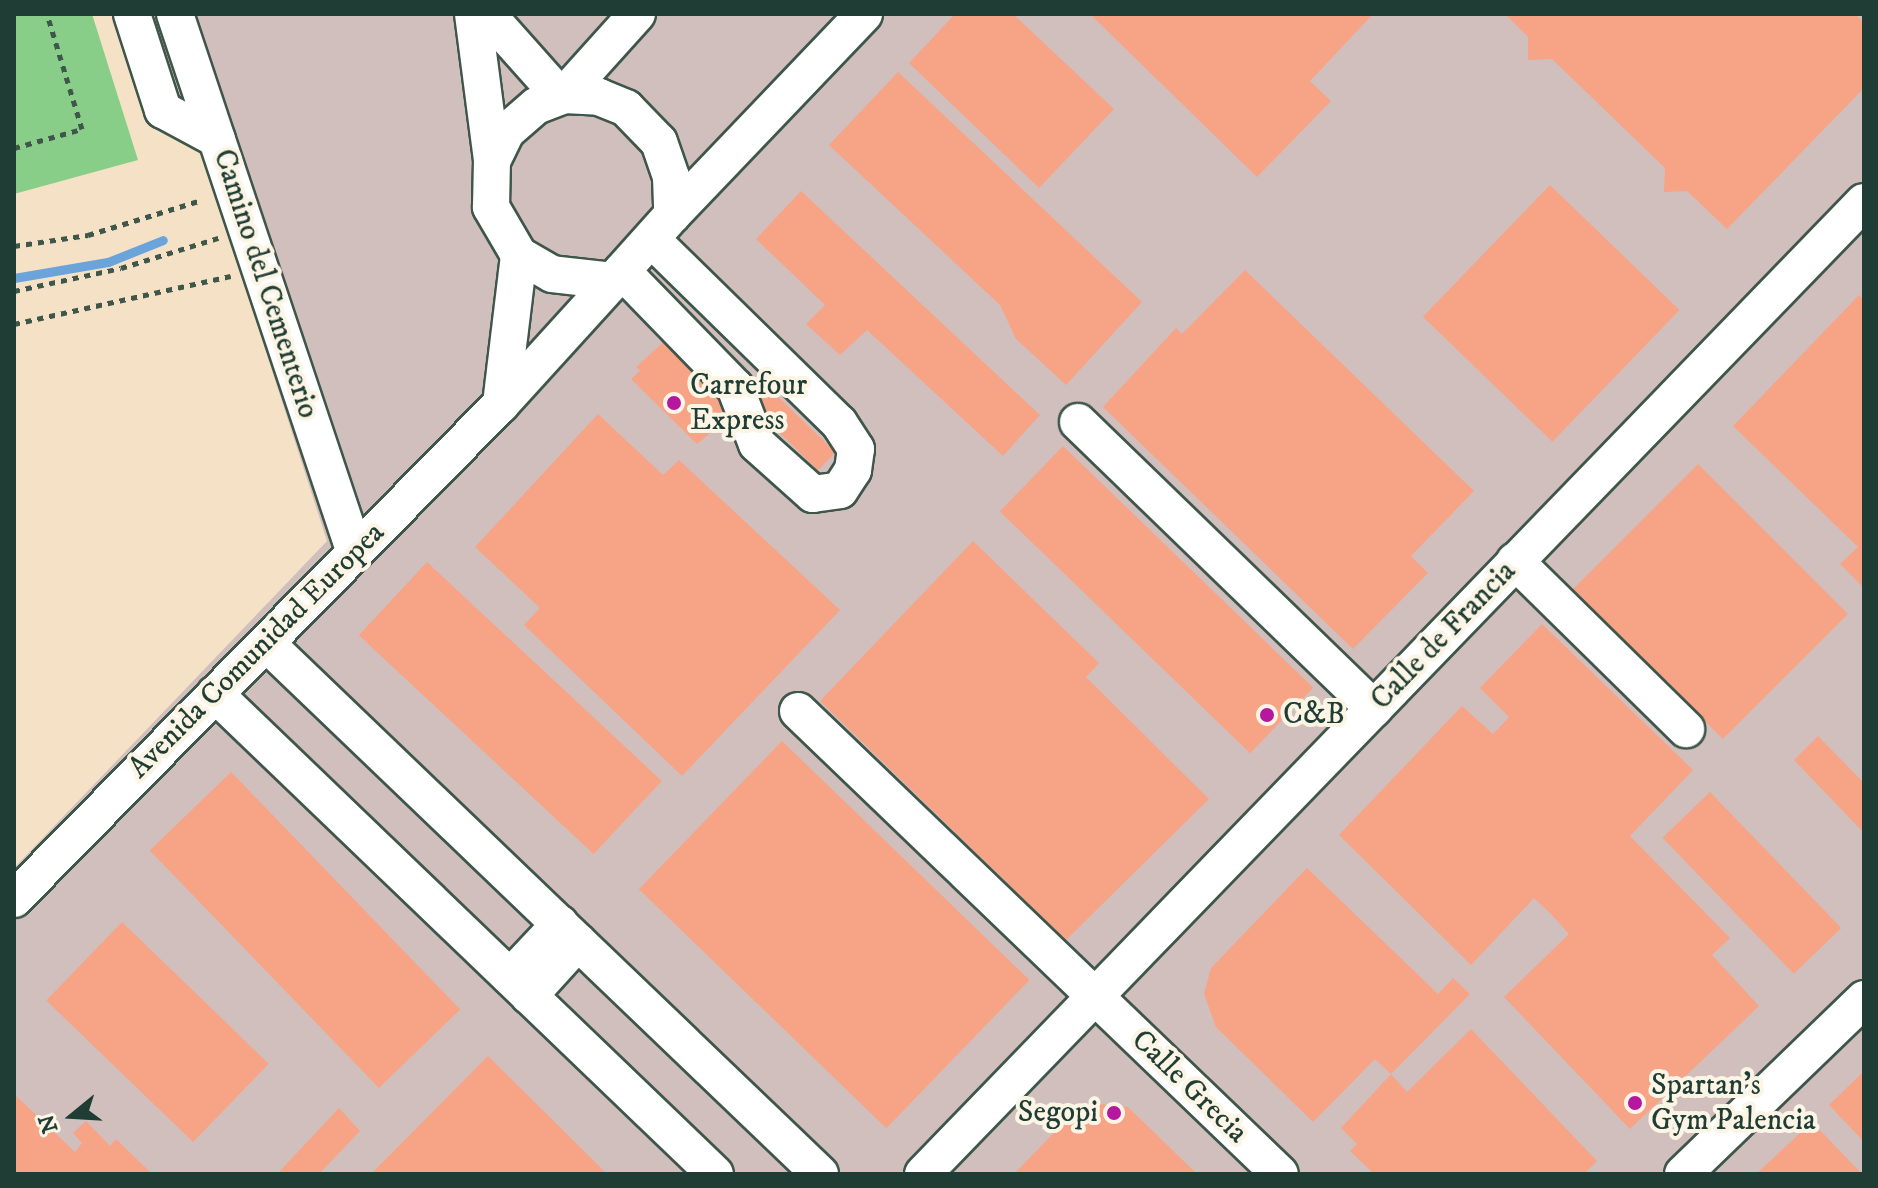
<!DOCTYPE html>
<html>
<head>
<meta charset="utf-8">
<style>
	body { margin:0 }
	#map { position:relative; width:1878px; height:1188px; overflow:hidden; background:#f5e2c6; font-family:"IM FELL DW Pica",serif }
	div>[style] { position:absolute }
	.industrial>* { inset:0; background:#d1bfbd }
	.green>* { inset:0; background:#88ce89 }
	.stream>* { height:9px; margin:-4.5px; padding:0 4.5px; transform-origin:4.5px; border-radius:4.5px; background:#6aa4da }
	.building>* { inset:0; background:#f7a385; transform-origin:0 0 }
	.path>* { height:5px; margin-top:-2.5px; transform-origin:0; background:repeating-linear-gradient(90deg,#3f564a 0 6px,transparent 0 12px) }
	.roads { filter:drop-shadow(2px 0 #3f564a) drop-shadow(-2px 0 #3f564a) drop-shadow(0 2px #3f564a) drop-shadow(0 -2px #3f564a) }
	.minor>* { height:36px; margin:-18px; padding:0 18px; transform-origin:18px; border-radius:18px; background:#fff }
	.dots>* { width:22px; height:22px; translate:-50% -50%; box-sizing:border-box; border:4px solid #fcf5e5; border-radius:50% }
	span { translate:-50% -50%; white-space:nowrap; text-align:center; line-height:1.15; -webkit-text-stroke:8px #fcf5e5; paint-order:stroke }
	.street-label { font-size:30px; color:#1f3d34 }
	.poi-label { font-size:30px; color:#1f3d34 }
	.left { translate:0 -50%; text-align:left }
	.right { translate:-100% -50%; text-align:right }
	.frame { position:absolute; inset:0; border:16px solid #1f3d34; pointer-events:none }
	.north { position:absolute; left:32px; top:1076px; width:80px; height:80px; -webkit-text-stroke:6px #fcf5e5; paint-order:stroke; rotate:252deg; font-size:22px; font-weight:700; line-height:32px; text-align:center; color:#1f3d34 }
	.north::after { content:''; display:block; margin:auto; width:28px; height:36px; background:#1f3d34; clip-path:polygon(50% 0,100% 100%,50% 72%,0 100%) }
</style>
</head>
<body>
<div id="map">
	<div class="industrial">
		<div style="clip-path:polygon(157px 14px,1864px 14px,1864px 1174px,14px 1174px,14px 868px,327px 541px)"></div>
	</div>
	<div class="green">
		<div style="clip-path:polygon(14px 14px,92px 14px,138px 160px,14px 194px)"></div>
	</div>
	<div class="stream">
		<div style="left:14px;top:278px;width:95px;rotate:-9.7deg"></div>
		<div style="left:108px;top:262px;width:59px;rotate:-21.8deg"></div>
	</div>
	<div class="building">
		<div style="clip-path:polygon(955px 14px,1013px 14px,1114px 109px,1039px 188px,909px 63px)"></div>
		<div style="clip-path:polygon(1090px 14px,1373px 14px,1310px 81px,1331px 101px,1257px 177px)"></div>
		<div style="clip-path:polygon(1505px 14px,1855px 14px,1864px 23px,1864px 88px,1727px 229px,1687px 191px,1664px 192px,1665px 168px,1552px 59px,1528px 60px,1528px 37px)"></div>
		<div style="clip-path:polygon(898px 72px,1142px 302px,1066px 385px,1016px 339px,1000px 305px,829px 145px)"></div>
		<div style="left:1550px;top:185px;width:180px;height:183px;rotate:44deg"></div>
		<div style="clip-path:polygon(801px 191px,1040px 415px,1003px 456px,867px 330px,840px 355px,806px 324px,825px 305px,756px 239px)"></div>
		<div style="clip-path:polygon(1245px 270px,1474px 491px,1411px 556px,1428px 573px,1353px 649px,1103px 407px,1176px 328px,1182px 334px)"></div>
		<div style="clip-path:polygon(1859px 295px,1864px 300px,1864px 588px,1840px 564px,1858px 547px,1733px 426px)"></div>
		<div style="clip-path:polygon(691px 317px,727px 352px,700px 380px,734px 413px,697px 444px,631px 379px,640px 371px,636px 367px)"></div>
		<div style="left:770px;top:389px;width:91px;height:25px;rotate:44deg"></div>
		<div style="clip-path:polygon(598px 414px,663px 475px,679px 460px,840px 610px,682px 776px,524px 625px,540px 608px,475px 547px)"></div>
		<div style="left:1063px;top:446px;width:348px;height:91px;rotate:44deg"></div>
		<div style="left:1698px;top:464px;width:212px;height:177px;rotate:45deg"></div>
		<div style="clip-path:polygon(973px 541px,1099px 663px,1086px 677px,1209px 799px,1066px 940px,820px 701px)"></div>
		<div style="left:427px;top:562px;width:321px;height:100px;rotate:43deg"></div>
		<div style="clip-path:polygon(1542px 624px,1693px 770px,1630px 836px,1730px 938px,1712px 955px,1759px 1006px,1630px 1129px,1504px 997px,1569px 934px,1551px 914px,1534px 898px,1471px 965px,1339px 835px,1462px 706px,1493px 734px,1509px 717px,1480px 688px)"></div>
		<div style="clip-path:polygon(1818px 736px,1864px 783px,1864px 833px,1794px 760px)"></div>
		<div style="left:782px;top:741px;width:344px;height:206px;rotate:44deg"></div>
		<div style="left:231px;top:772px;width:330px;height:113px;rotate:46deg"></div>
		<div style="left:1710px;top:792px;width:189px;height:66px;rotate:46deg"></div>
		<div style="clip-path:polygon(1307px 868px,1438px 994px,1453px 978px,1470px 994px,1391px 1074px,1375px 1059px,1313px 1122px,1216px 1027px,1204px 994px,1211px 968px)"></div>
		<div style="left:122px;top:922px;width:204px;height:109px;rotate:44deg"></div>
		<div style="clip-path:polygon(1471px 1029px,1597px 1161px,1584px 1174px,1374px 1174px,1350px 1151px,1357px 1144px,1341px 1128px,1391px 1074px,1407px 1092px)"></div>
		<div style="clip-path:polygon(488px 1056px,607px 1174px,371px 1174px)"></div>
		<div style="clip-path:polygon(1864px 1071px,1864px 1142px,1829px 1105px)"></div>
		<div style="clip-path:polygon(14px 1094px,75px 1152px,82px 1143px,73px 1133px,86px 1121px,110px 1146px,116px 1139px,152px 1174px,14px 1174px)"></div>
		<div style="clip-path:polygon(1098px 1104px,1128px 1107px,1197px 1174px,1014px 1174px,1071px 1115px)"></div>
		<div style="clip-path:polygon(339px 1108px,360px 1131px,319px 1174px,277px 1174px)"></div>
		<div style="clip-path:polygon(1812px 1122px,1862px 1174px,1756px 1174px)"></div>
	</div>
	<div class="path">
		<div style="left:14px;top:148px;width:71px;rotate:-15.6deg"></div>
		<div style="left:82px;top:129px;width:120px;rotate:-106.9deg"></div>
		<div style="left:14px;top:246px;width:75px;rotate:-8.5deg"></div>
		<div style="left:88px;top:235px;width:119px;rotate:-17.1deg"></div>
		<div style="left:14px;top:291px;width:109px;rotate:-12.1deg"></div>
		<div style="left:121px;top:268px;width:102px;rotate:-17.2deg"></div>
		<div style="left:14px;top:324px;width:222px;rotate:-12.5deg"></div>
	</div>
	<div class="roads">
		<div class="minor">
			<div style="left:132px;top:14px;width:101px;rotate:72.1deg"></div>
			<div style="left:163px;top:110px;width:61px;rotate:28.2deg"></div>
			<div style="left:175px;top:14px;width:568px;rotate:71.53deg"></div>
			<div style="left:473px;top:14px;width:148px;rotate:82.6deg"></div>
			<div style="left:487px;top:14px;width:110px;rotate:48.3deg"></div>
			<div style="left:564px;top:95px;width:35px;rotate:3deg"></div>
			<div style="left:599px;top:97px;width:29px;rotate:22deg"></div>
			<div style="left:626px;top:108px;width:47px;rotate:45.9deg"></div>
			<div style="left:659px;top:142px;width:37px;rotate:71deg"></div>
			<div style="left:671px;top:177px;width:38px;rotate:88deg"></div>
			<div style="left:672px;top:215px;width:89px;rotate:131.8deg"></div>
			<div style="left:613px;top:281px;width:61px;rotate:-173.5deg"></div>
			<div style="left:552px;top:274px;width:38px;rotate:-150deg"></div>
			<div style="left:519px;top:255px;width:56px;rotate:-120.3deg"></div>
			<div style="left:491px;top:207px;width:46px;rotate:-88.8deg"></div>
			<div style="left:492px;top:161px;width:32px;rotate:-64deg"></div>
			<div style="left:506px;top:132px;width:40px;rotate:-41deg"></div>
			<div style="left:536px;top:106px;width:30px;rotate:-21deg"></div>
			<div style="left:564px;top:95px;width:109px;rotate:-48deg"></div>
			<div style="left:672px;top:215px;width:278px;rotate:-46.3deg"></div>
			<div style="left:622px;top:271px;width:162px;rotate:45.8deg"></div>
			<div style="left:735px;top:387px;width:61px;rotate:68.9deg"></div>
			<div style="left:757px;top:444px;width:75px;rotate:41.8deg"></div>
			<div style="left:813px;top:494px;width:27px;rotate:-8deg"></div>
			<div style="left:840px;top:490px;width:24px;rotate:-57deg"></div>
			<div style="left:853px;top:470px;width:21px;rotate:-82deg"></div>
			<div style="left:856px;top:449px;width:31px;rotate:-123deg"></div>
			<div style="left:839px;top:423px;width:263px;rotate:-135.6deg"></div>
			<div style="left:501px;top:404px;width:150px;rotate:-83.1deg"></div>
			<div style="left:1078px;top:422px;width:412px;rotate:44.1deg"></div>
			<div style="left:1515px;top:561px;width:240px;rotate:44.5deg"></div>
			<div style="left:267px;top:644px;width:766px;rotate:43.78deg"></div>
			<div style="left:215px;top:694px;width:693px;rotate:43.83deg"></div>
			<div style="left:798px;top:711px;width:668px;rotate:43.85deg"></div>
			<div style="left:14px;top:899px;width:694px;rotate:-45.47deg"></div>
			<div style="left:501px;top:404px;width:166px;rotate:-47.7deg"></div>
			<div style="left:510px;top:977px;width:73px;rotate:-46.7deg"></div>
			<div style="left:529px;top:996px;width:73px;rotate:-47.8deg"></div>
			<div style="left:923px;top:1174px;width:1353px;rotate:-45.93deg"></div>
			<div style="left:1683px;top:1174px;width:252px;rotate:-44deg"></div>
		</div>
	</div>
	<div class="dots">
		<div style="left:674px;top:403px;background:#b5179e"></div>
		<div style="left:1267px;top:715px;background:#b5179e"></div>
		<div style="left:1635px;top:1103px;background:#b5179e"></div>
		<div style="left:1114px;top:1113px;background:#b5179e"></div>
	</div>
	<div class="street-label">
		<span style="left:265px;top:284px;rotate:72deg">Camino del Cementerio</span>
		<span style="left:1444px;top:636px;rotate:-46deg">Calle de Francia</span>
		<span style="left:257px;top:651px;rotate:-45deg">Avenida Comunidad Europea</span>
		<span style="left:1189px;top:1087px;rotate:44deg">Calle Grecia</span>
	</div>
	<div class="poi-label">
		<span class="left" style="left:690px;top:403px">Carrefour<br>Express</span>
		<span class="left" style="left:1283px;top:715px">C&amp;B</span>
		<span class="left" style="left:1651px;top:1103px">Spartan's<br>Gym Palencia</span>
		<span class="right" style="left:1098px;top:1113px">Segopi</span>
	</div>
	<div class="frame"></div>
	<div class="north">N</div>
</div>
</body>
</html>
